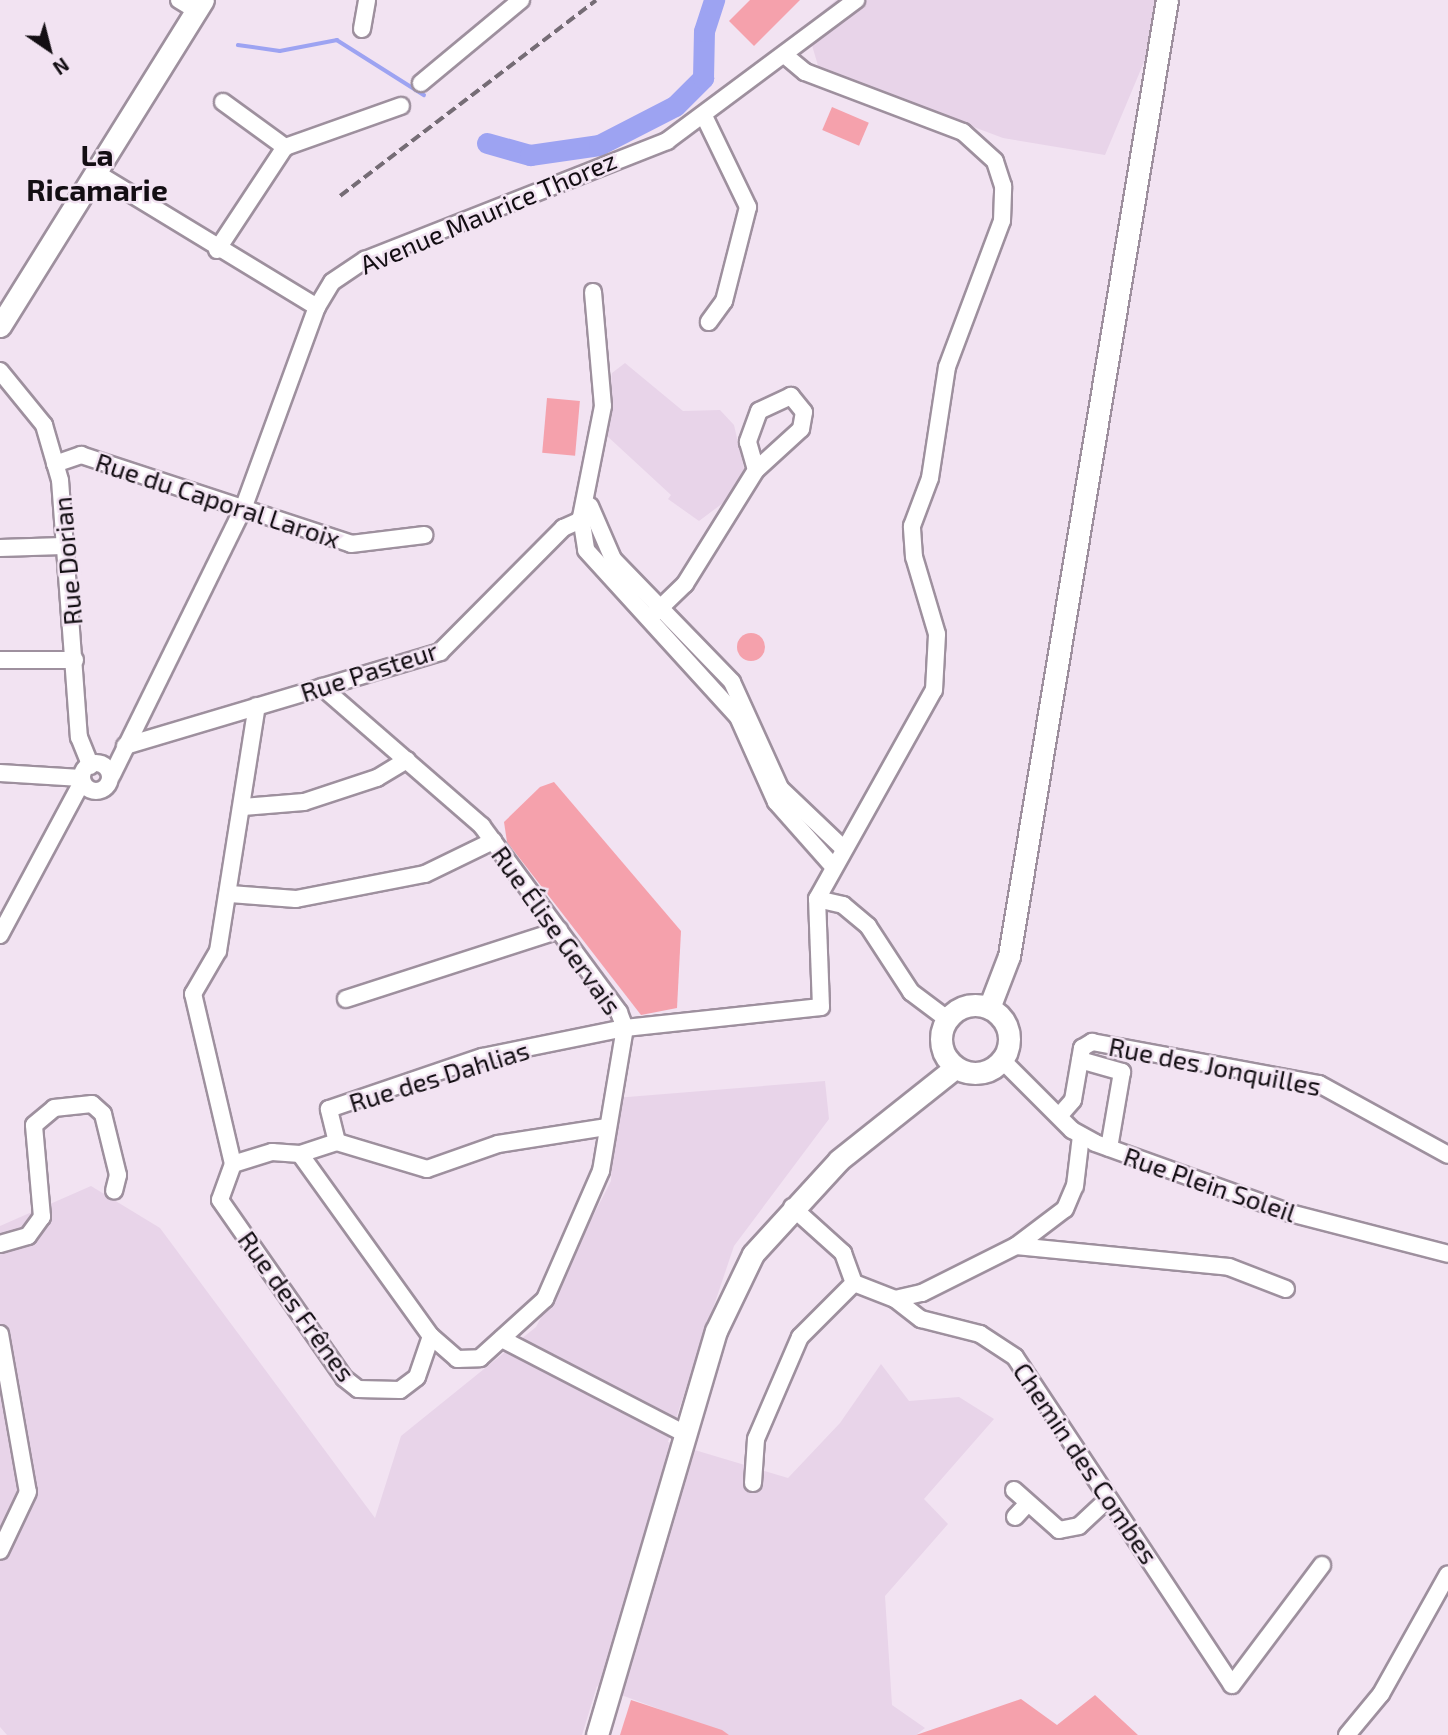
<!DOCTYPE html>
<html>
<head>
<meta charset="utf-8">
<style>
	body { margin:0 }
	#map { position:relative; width:1448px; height:1735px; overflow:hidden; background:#f2e3f2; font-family:"Exo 2",sans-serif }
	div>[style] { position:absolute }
	.built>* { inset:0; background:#e8d4e9 }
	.green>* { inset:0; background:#f5a1ac; transform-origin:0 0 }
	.round { border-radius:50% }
	.stream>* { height:3.5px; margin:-1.75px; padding:0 1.75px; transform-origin:1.75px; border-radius:1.75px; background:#9da3f2 }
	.river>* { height:21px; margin:-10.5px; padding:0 10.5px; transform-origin:10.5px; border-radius:10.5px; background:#9da3f2 }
	.roads { filter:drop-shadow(2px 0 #9e909e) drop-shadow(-2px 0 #9e909e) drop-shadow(0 2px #9e909e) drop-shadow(0 -2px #9e909e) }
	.minor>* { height:16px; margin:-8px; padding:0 8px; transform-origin:8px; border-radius:8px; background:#fff }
	.minor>.ring { margin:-8px; padding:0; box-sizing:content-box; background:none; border:16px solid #fff; border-radius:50% }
	.major>* { height:21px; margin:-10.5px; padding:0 10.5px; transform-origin:10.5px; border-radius:10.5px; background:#fff }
	.major>.ring { margin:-10.5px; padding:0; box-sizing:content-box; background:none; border:21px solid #fff; border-radius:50% }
	.rail>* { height:3.5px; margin-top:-1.75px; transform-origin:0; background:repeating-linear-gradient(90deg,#756c75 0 10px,transparent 0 15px) }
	span { translate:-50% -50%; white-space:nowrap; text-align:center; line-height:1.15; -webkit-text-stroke:5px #f2e3f2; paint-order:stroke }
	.street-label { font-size:26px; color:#130e13 }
	.quarter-label { font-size:30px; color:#130e13; font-weight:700 }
	.north { position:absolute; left:14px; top:14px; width:70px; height:70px; -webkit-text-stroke:5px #f2e3f2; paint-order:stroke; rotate:145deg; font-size:19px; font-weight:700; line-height:28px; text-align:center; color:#130e13 }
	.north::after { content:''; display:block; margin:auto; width:24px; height:32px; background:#130e13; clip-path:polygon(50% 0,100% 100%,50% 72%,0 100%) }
</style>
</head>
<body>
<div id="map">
	<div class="built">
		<div style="clip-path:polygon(836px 0,1170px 0,1105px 155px,1003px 138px,819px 69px,806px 25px)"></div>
		<div style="clip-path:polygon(625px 363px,683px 411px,720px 410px,734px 425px,745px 473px,727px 500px,699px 521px,668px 499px,671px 495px,606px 435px,612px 373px)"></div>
		<div style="clip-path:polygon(825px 1081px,829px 1119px,734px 1246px,668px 1442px,788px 1478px,840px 1423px,881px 1364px,909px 1401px,959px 1397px,994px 1419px,924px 1499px,948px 1524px,885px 1596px,892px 1705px,925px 1728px,916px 1735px,729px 1735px,597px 1686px,582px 1735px,7px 1735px,0 1727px,0 1226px,91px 1186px,160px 1228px,375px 1518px,401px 1436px,536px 1327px,611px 1181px,615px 1098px)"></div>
	</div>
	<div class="green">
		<div style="clip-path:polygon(750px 0,800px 0,754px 46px,729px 21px)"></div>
		<div style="left:832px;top:107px;width:40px;height:25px;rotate:23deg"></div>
		<div style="left:547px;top:398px;width:33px;height:55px;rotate:5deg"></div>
		<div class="round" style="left:737px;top:633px;width:28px;height:28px"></div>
		<div style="clip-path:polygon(554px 782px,681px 931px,677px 1008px,641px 1015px,507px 842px,504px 822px,540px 787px)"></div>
		<div style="clip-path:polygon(1095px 1695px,1138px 1735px,916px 1735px,1021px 1699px,1057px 1725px)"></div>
		<div style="clip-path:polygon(631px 1700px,722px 1730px,729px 1735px,620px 1735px)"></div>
	</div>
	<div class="stream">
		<div style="left:238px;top:45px;width:42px;rotate:8.1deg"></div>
		<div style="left:280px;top:51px;width:58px;rotate:-10.9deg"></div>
		<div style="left:337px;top:40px;width:103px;rotate:32.3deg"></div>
	</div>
	<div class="river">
		<div style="left:487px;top:143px;width:45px;rotate:15.6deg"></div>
		<div style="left:530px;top:155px;width:70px;rotate:-8.2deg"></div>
		<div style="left:599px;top:145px;width:85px;rotate:-27.2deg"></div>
		<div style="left:675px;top:106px;width:40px;rotate:-45deg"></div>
		<div style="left:703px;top:78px;width:47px;rotate:-88.8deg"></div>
		<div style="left:704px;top:31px;width:33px;rotate:-72deg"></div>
	</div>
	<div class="roads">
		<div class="minor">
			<div style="left:179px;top:0;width:21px;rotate:31deg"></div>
			<div style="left:362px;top:29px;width:29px;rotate:-80deg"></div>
			<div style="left:421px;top:83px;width:130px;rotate:-39.7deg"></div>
			<div style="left:223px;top:102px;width:77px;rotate:36deg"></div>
			<div style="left:705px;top:118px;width:99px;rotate:64.2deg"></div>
			<div style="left:748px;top:207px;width:97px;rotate:104.3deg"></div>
			<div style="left:724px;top:301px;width:26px;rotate:126deg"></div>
			<div style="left:95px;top:172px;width:260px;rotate:31.3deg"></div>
			<div style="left:217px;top:250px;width:123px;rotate:-56.6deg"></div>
			<div style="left:285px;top:147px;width:123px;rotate:-19.5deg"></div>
			<div style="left:593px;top:292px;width:114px;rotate:85deg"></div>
			<div style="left:603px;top:406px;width:113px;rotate:101.2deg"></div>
			<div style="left:581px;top:517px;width:33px;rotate:81deg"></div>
			<div style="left:586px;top:550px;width:226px;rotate:47.7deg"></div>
			<div style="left:738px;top:717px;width:93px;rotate:65.9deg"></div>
			<div style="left:776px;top:802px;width:84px;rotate:48.4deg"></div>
			<div style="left:0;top:371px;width:70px;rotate:50.8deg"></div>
			<div style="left:44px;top:425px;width:57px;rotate:73.8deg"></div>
			<div style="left:60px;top:480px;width:258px;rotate:85.8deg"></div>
			<div style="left:79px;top:737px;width:31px;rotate:68deg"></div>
			<div style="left:55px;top:464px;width:28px;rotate:-19deg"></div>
			<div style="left:81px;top:455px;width:284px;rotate:18.2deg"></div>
			<div style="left:351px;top:544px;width:74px;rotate:-7deg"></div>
			<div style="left:590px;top:506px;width:58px;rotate:66.5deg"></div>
			<div style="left:613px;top:559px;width:171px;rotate:45.9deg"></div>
			<div style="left:732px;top:682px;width:116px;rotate:65.6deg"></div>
			<div style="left:780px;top:788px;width:87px;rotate:43.6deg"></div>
			<div style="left:0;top:548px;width:63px;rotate:-1.8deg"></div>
			<div style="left:655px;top:613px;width:42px;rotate:-44deg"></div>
			<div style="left:685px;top:584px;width:134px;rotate:-58.1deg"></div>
			<div style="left:756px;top:470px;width:61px;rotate:-42.3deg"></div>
			<div style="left:801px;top:429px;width:17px;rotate:-80deg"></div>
			<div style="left:804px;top:412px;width:21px;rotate:-129deg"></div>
			<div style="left:791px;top:396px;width:35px;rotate:155deg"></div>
			<div style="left:759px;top:411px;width:33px;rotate:110deg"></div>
			<div style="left:748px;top:442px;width:29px;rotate:74deg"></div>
			<div style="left:0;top:660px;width:75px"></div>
			<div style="left:125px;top:746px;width:329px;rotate:-16.6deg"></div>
			<div style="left:440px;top:652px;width:175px;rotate:-45.2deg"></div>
			<div style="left:563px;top:528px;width:30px;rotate:-24deg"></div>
			<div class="ring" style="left:82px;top:763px;width:12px;height:12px"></div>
			<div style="left:0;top:773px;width:81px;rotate:3.5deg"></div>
			<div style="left:112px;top:775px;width:297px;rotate:-63.8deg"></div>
			<div style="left:243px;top:509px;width:215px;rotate:-69.9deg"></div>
			<div style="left:317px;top:307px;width:29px;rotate:-59deg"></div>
			<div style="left:332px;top:282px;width:40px;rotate:-34deg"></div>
			<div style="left:365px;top:260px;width:325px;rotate:-21.5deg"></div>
			<div style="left:667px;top:141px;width:236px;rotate:-36.7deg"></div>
			<div style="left:243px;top:807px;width:61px;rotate:-4.7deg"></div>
			<div style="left:304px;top:802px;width:77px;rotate:-18.2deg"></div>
			<div style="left:377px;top:778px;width:35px;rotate:-31deg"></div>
			<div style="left:230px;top:894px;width:66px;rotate:4.3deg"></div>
			<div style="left:296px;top:899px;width:131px;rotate:-11deg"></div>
			<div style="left:425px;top:874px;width:76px;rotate:-25.9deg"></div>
			<div style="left:817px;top:899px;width:27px;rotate:13deg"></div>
			<div style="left:843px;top:905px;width:33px;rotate:40deg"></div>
			<div style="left:868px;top:926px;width:79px;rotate:56.9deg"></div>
			<div style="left:911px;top:992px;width:45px;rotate:36.9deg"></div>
			<div style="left:0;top:935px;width:169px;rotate:-61.8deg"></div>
			<div style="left:346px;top:999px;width:224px;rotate:-17.9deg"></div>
			<div style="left:1002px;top:1060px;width:99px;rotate:45deg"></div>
			<div style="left:1072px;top:1130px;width:26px;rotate:29deg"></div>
			<div style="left:1095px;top:1143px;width:207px;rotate:19.7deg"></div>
			<div style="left:1290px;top:1213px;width:163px;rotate:14.5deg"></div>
			<div style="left:1080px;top:1060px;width:44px;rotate:15.9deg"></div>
			<div style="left:1122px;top:1072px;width:77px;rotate:99.7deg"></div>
			<div style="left:1060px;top:1115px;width:20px;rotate:-49deg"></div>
			<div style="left:1073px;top:1100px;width:53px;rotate:-80.2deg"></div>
			<div style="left:1082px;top:1048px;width:12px;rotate:-31deg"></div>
			<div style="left:1092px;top:1042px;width:231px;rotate:10.5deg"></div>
			<div style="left:1319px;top:1084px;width:147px;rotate:28.8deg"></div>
			<div style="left:337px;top:1142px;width:34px;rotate:-104deg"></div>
			<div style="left:329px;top:1109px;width:162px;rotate:-18.8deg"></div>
			<div style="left:482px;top:1057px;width:146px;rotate:-11.5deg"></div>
			<div style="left:625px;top:1028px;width:197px;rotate:-6.1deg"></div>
			<div style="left:821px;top:1007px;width:108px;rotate:-92.1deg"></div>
			<div style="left:817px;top:899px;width:240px;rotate:-60.8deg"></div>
			<div style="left:934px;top:690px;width:56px;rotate:-86.9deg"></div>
			<div style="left:937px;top:634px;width:80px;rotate:-106.6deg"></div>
			<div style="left:914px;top:557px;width:31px;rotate:-94deg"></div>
			<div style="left:912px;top:526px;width:51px;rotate:-69.4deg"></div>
			<div style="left:930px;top:478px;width:112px;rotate:-81.3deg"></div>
			<div style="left:947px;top:367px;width:156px;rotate:-69.4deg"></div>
			<div style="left:1002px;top:221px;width:35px;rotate:-88deg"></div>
			<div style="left:1003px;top:186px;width:26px;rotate:-108deg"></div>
			<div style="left:995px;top:161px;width:43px;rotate:-137.8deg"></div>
			<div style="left:963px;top:132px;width:169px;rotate:-159.2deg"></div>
			<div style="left:805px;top:72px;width:26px;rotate:-140deg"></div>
			<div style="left:300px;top:1154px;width:39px;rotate:-18deg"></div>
			<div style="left:337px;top:1142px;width:94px;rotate:16.7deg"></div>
			<div style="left:427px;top:1169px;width:75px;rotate:-19.4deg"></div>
			<div style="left:498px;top:1144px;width:109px;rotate:-8.9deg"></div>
			<div style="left:233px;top:1164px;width:41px;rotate:-17.1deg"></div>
			<div style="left:272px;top:1152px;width:28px;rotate:4deg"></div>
			<div style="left:300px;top:1154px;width:224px;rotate:54.3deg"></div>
			<div style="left:431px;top:1336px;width:35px;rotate:41deg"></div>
			<div style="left:457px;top:1359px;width:23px;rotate:-2deg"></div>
			<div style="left:480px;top:1358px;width:88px;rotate:-42.2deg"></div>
			<div style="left:545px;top:1299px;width:140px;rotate:-66.4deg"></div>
			<div style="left:601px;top:1171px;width:145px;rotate:-80.5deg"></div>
			<div style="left:625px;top:1028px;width:17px;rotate:-111deg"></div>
			<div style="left:619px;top:1012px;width:231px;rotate:-126.4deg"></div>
			<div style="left:482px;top:826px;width:212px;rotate:-139deg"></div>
			<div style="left:233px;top:1164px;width:175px;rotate:-103.2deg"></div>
			<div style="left:193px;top:994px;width:50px;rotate:-59.8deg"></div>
			<div style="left:218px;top:951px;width:248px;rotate:-81deg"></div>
			<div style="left:233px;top:1164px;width:38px;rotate:110deg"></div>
			<div style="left:220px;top:1200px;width:217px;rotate:55.1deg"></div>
			<div style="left:344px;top:1378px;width:18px;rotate:38deg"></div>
			<div style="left:358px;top:1389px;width:42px;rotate:1.4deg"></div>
			<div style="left:400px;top:1390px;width:21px;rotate:-37deg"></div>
			<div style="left:417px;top:1377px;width:43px;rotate:-71.1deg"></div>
			<div style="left:792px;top:1207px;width:69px;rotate:42deg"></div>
			<div style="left:843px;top:1253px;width:32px;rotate:70deg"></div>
			<div style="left:854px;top:1283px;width:44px;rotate:21.3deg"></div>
			<div style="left:895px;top:1299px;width:28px;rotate:-13deg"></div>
			<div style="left:922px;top:1293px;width:105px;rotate:-26.6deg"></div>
			<div style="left:1016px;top:1246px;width:214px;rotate:5.6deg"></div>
			<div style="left:1229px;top:1267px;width:61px;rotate:21.1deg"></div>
			<div style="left:0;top:1244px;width:29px;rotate:-16deg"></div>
			<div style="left:28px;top:1236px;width:24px;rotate:-54deg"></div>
			<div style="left:42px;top:1217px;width:92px;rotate:-95deg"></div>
			<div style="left:34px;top:1125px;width:26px;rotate:-40deg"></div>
			<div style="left:54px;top:1108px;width:38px;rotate:-6deg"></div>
			<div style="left:92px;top:1104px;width:15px;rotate:42deg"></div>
			<div style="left:103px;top:1114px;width:63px;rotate:76.2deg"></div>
			<div style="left:118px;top:1175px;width:16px;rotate:104deg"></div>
			<div style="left:1016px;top:1246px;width:61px;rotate:-37.1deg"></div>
			<div style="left:1065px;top:1209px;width:25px;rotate:-67deg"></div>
			<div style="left:1075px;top:1186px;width:50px;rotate:-83.2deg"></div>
			<div style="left:895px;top:1299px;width:33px;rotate:38deg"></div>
			<div style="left:921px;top:1319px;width:61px;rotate:14.3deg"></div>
			<div style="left:980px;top:1334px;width:42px;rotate:33.3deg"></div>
			<div style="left:1015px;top:1357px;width:393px;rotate:56.5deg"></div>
			<div style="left:1232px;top:1685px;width:150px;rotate:-53.1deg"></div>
			<div style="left:0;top:1334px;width:160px;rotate:80deg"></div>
			<div style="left:28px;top:1492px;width:65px;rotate:115.4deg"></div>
			<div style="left:502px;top:1339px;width:208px;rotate:27.4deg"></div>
			<div style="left:753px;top:1483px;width:44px;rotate:-86.1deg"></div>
			<div style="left:756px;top:1439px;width:111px;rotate:-66.7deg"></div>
			<div style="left:800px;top:1337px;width:76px;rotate:-45deg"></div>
			<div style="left:1014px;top:1490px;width:60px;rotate:41.6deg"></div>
			<div style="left:1059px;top:1530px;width:20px;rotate:-11deg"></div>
			<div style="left:1079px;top:1526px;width:37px;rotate:-43deg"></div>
			<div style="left:1015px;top:1517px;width:18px;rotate:-47deg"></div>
			<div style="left:1347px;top:1735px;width:53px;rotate:-50.3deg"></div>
			<div style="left:1381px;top:1694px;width:137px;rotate:-60.8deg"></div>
		</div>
		<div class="major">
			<div style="left:0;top:326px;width:384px;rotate:-58.1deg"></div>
			<div class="ring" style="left:941px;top:1005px;width:47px;height:47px"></div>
			<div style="left:989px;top:1008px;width:56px;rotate:-69deg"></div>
			<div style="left:1009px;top:956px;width:969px;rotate:-80.62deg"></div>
			<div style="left:597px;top:1735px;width:421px;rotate:-73.6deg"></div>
			<div style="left:716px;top:1331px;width:85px;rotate:-64.3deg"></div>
			<div style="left:753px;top:1254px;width:127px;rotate:-47.5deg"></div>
			<div style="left:839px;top:1160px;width:149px;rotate:-38.5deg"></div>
		</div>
	</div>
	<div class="rail">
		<div style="left:340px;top:196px;width:322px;rotate:-37.4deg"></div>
	</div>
	<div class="street-label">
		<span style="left:488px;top:212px;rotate:-23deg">Avenue Maurice Thorez</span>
		<span style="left:218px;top:500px;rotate:18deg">Rue du Caporal Laroix</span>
		<span style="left:67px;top:561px;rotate:-95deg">Rue Dorian</span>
		<span style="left:369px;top:671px;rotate:-18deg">Rue Pasteur</span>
		<span style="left:557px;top:930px;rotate:54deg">Rue Élise Gervais</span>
		<span style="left:1215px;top:1066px;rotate:11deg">Rue des Jonquilles</span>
		<span style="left:439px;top:1076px;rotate:-17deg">Rue des Dahlias</span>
		<span style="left:1210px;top:1184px;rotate:19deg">Rue Plein Soleil</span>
		<span style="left:297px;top:1306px;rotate:54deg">Rue des Frênes</span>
		<span style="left:1086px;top:1463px;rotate:56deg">Chemin des Combes</span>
	</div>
	<div class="quarter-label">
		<span style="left:97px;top:171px">La<br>Ricamarie</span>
	</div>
	<div class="north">N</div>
</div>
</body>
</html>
